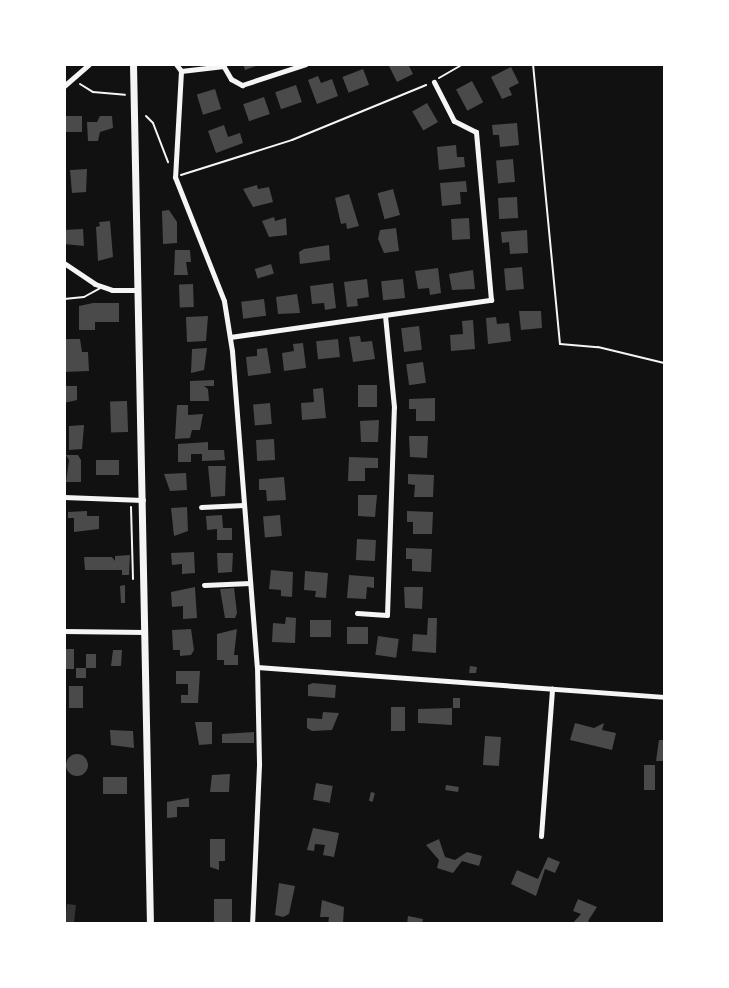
<!DOCTYPE html>
<html>
<head>
<meta charset="utf-8">
<style>
	body { margin:0 }
	#map { position:relative; width:729px; height:988px; overflow:hidden; background:#111; font-family:Overpass,sans-serif }
	div>[style] { position:absolute }
	.water>* { inset:0; background:#333; transform-origin:0 0 }
	.building>* { inset:0; background:#4a4a4a; transform-origin:0 0 }
	.round { border-radius:50% }
	.path>* { height:2px; margin:-1px; padding:0 1px; transform-origin:1px; border-radius:1px; background:#f5f5f5 }
	.service>* { height:2px; margin:-1px; padding:0 1px; transform-origin:1px; border-radius:1px; background:#f5f5f5 }
	.minor>* { height:5px; margin:-2.5px; padding:0 2.5px; transform-origin:2.5px; border-radius:2.5px; background:#f5f5f5 }
	.tertiary>* { height:7px; margin:-3.5px; padding:0 3.5px; transform-origin:3.5px; border-radius:3.5px; background:#f5f5f5 }
	span { translate:-50% -50%; white-space:nowrap; text-align:center; line-height:1.15; -webkit-text-stroke:5px #fff; paint-order:stroke }
	.frame { position:absolute; inset:0; border:66px solid #fff; pointer-events:none }
</style>
</head>
<body>
<div id="map">
	<div class="water">
		<div style="left:67px;top:904px;width:9px;height:19px;rotate:6deg"></div>
	</div>
	<div class="building">
		<div style="clip-path:polygon(243px 64px,259px 64px,259px 65px,245px 70px)"></div>
		<div style="clip-path:polygon(388px 64px,408px 64px,413px 74px,397px 82px)"></div>
		<div style="clip-path:polygon(511px 67px,519px 83px,509px 88px,512px 95px,502px 99px,491px 77px)"></div>
		<div style="left:363px;top:69px;width:17px;height:22px;rotate:69deg"></div>
		<div style="clip-path:polygon(318px 76px,321px 83px,332px 79px,338px 96px,317px 104px,308px 80px)"></div>
		<div style="left:472px;top:81px;width:24px;height:18px;rotate:62deg"></div>
		<div style="left:296px;top:85px;width:18px;height:22px;rotate:71deg"></div>
		<div style="left:215px;top:89px;width:21px;height:19px;rotate:73deg"></div>
		<div style="left:264px;top:97px;width:18px;height:22px;rotate:71deg"></div>
		<div style="left:427px;top:103px;width:22px;height:17px;rotate:60deg"></div>
		<div style="left:82px;top:116px;width:16px;height:17px;rotate:90deg"></div>
		<div style="clip-path:polygon(100px 116px,112px 116px,113px 128px,100px 132px,98px 141px,88px 141px,87px 122px,97px 122px)"></div>
		<div style="clip-path:polygon(517px 123px,519px 145px,500px 147px,499px 135px,493px 135px,492px 125px)"></div>
		<div style="clip-path:polygon(224px 125px,228px 137px,240px 133px,243px 143px,216px 153px,208px 131px)"></div>
		<div style="clip-path:polygon(456px 145px,457px 157px,464px 157px,465px 167px,439px 170px,437px 147px)"></div>
		<div style="left:513px;top:159px;width:23px;height:17px;rotate:85deg"></div>
		<div style="clip-path:polygon(87px 169px,86px 192px,72px 193px,70px 170px)"></div>
		<div style="clip-path:polygon(466px 181px,467px 192px,460px 192px,461px 204px,442px 206px,440px 183px)"></div>
		<div style="clip-path:polygon(257px 185px,258px 189px,269px 187px,273px 202px,253px 207px,243px 189px)"></div>
		<div style="left:393px;top:189px;width:27px;height:16px;rotate:75deg"></div>
		<div style="clip-path:polygon(349px 194px,359px 226px,347px 229px,346px 223px,341px 224px,335px 198px)"></div>
		<div style="left:517px;top:197px;width:21px;height:19px;rotate:87deg"></div>
		<div style="clip-path:polygon(169px 210px,177px 222px,177px 243px,163px 244px,162px 211px)"></div>
		<div style="clip-path:polygon(274px 217px,275px 221px,286px 218px,287px 235px,269px 237px,262px 221px)"></div>
		<div style="left:469px;top:218px;width:21px;height:18px;rotate:87deg"></div>
		<div style="clip-path:polygon(110px 221px,113px 257px,98px 261px,96px 227px,100px 226px,99px 222px)"></div>
		<div style="clip-path:polygon(396px 228px,399px 251px,384px 253px,378px 239px,380px 230px)"></div>
		<div style="clip-path:polygon(83px 229px,84px 246px,64px 244px,64px 230px)"></div>
		<div style="clip-path:polygon(527px 230px,528px 253px,510px 254px,509px 242px,502px 243px,501px 232px)"></div>
		<div style="clip-path:polygon(329px 245px,330px 260px,300px 264px,299px 252px,304px 249px)"></div>
		<div style="clip-path:polygon(175px 250px,190px 250px,191px 262px,186px 262px,188px 275px,174px 275px)"></div>
		<div style="left:271px;top:264px;width:10px;height:17px;rotate:73deg"></div>
		<div style="left:522px;top:267px;width:22px;height:18px;rotate:85deg"></div>
		<div style="clip-path:polygon(438px 268px,441px 293px,430px 295px,429px 288px,418px 289px,415px 271px)"></div>
		<div style="clip-path:polygon(473px 270px,475px 289px,452px 290px,449px 274px)"></div>
		<div style="clip-path:polygon(367px 279px,369px 297px,357px 299px,358px 306px,347px 307px,344px 282px)"></div>
		<div style="left:403px;top:279px;width:19px;height:22px;rotate:84deg"></div>
		<div style="clip-path:polygon(333px 283px,336px 308px,325px 310px,324px 303px,312px 304px,310px 286px)"></div>
		<div style="left:193px;top:284px;width:23px;height:14px;rotate:88deg"></div>
		<div style="clip-path:polygon(297px 294px,300px 313px,278px 314px,276px 297px)"></div>
		<div style="left:264px;top:299px;width:17px;height:23px;rotate:83deg"></div>
		<div style="clip-path:polygon(93px 303px,119px 303px,119px 322px,95px 322px,95px 330px,79px 330px,79px 306px)"></div>
		<div style="clip-path:polygon(519px 311px,541px 311px,542px 328px,521px 330px)"></div>
		<div style="clip-path:polygon(208px 316px,206px 341px,187px 342px,186px 317px)"></div>
		<div style="clip-path:polygon(496px 317px,497px 324px,509px 323px,511px 341px,488px 344px,486px 318px)"></div>
		<div style="clip-path:polygon(473px 320px,475px 349px,451px 351px,450px 335px,463px 334px,462px 321px)"></div>
		<div style="left:419px;top:326px;width:24px;height:18px;rotate:83deg"></div>
		<div style="clip-path:polygon(360px 336px,361px 342px,372px 341px,375px 359px,353px 362px,349px 337px)"></div>
		<div style="clip-path:polygon(64px 339px,80px 339px,82px 352px,88px 352px,89px 371px,64px 372px)"></div>
		<div style="left:338px;top:339px;width:18px;height:22px;rotate:84deg"></div>
		<div style="clip-path:polygon(303px 343px,306px 368px,284px 371px,282px 353px,294px 351px,293px 344px)"></div>
		<div style="clip-path:polygon(207px 348px,204px 370px,191px 373px,192px 349px)"></div>
		<div style="clip-path:polygon(267px 348px,271px 373px,248px 376px,246px 357px,257px 356px,257px 349px)"></div>
		<div style="left:423px;top:362px;width:21px;height:17px;rotate:82deg"></div>
		<div style="clip-path:polygon(214px 380px,214px 386px,204px 386px,208px 389px,209px 401px,190px 401px,190px 381px)"></div>
		<div style="left:358px;top:385px;width:19px;height:22px"></div>
		<div style="clip-path:polygon(64px 386px,77px 386px,77px 400px,64px 403px)"></div>
		<div style="clip-path:polygon(323px 388px,326px 418px,302px 420px,301px 403px,314px 402px,313px 389px)"></div>
		<div style="clip-path:polygon(435px 398px,435px 421px,416px 421px,416px 409px,409px 409px,409px 399px)"></div>
		<div style="left:127px;top:401px;width:31px;height:17px;rotate:88deg"></div>
		<div style="left:270px;top:403px;width:21px;height:17px;rotate:85deg"></div>
		<div style="clip-path:polygon(177px 405px,188px 405px,188px 415px,203px 414px,200px 430px,192px 430px,190px 438px,175px 439px)"></div>
		<div style="clip-path:polygon(379px 420px,378px 442px,361px 442px,360px 421px)"></div>
		<div style="clip-path:polygon(84px 425px,82px 449px,69px 450px,69px 426px)"></div>
		<div style="clip-path:polygon(409px 436px,428px 436px,427px 458px,410px 457px)"></div>
		<div style="left:274px;top:439px;width:21px;height:18px;rotate:87deg"></div>
		<div style="clip-path:polygon(208px 442px,208px 450px,224px 450px,225px 460px,202px 461px,202px 454px,191px 454px,191px 462px,178px 462px,178px 444px)"></div>
		<div style="clip-path:polygon(66px 455px,78px 455px,81px 460px,81px 482px,66px 482px,69px 460px)"></div>
		<div style="clip-path:polygon(349px 457px,378px 458px,378px 468px,365px 468px,365px 481px,348px 481px)"></div>
		<div style="left:96px;top:460px;width:23px;height:15px"></div>
		<div style="clip-path:polygon(208px 466px,226px 466px,225px 496px,211px 497px)"></div>
		<div style="clip-path:polygon(186px 473px,187px 490px,170px 491px,164px 474px)"></div>
		<div style="clip-path:polygon(408px 474px,434px 475px,433px 497px,414px 497px,415px 485px,408px 484px)"></div>
		<div style="clip-path:polygon(284px 477px,286px 500px,267px 501px,266px 490px,259px 490px,259px 479px)"></div>
		<div style="clip-path:polygon(358px 495px,377px 495px,375px 517px,358px 516px)"></div>
		<div style="clip-path:polygon(187px 507px,188px 531px,174px 536px,171px 508px)"></div>
		<div style="clip-path:polygon(87px 511px,87px 516px,99px 516px,99px 529px,74px 532px,74px 518px,68px 518px,68px 512px)"></div>
		<div style="clip-path:polygon(407px 511px,433px 512px,432px 534px,413px 534px,413px 522px,407px 522px)"></div>
		<div style="clip-path:polygon(222px 515px,223px 528px,232px 528px,232px 540px,217px 540px,217px 529px,207px 530px,206px 516px)"></div>
		<div style="left:280px;top:515px;width:21px;height:17px;rotate:85deg"></div>
		<div style="left:357px;top:539px;width:19px;height:21px;rotate:3deg"></div>
		<div style="clip-path:polygon(406px 548px,432px 549px,431px 572px,412px 571px,412px 559px,406px 559px)"></div>
		<div style="clip-path:polygon(194px 552px,195px 573px,182px 574px,182px 564px,172px 565px,171px 553px)"></div>
		<div style="clip-path:polygon(217px 553px,233px 553px,232px 572px,218px 573px)"></div>
		<div style="clip-path:polygon(130px 555px,129px 575px,122px 575px,122px 570px,85px 570px,84px 557px,112px 557px,115px 561px,115px 556px)"></div>
		<div style="clip-path:polygon(271px 570px,293px 572px,292px 597px,281px 596px,281px 590px,269px 589px)"></div>
		<div style="clip-path:polygon(305px 571px,328px 573px,326px 598px,315px 597px,316px 591px,304px 590px)"></div>
		<div style="clip-path:polygon(349px 575px,374px 577px,374px 588px,367px 587px,366px 599px,347px 598px)"></div>
		<div style="clip-path:polygon(125px 585px,125px 603px,121px 603px,120px 586px)"></div>
		<div style="clip-path:polygon(195px 587px,197px 618px,183px 619px,183px 606px,172px 607px,171px 592px)"></div>
		<div style="clip-path:polygon(404px 587px,423px 587px,422px 609px,405px 608px)"></div>
		<div style="clip-path:polygon(234px 588px,237px 613px,235px 618px,225px 618px,220px 589px)"></div>
		<div style="clip-path:polygon(286px 617px,296px 618px,295px 643px,272px 642px,273px 623px,285px 624px)"></div>
		<div style="clip-path:polygon(428px 618px,437px 618px,436px 653px,412px 651px,413px 634px,427px 635px)"></div>
		<div style="left:310px;top:620px;width:21px;height:17px"></div>
		<div style="left:347px;top:627px;width:21px;height:17px"></div>
		<div style="clip-path:polygon(191px 629px,194px 650px,191px 655px,180px 656px,180px 650px,173px 650px,172px 630px)"></div>
		<div style="clip-path:polygon(237px 629px,234px 655px,238px 655px,238px 665px,224px 665px,224px 660px,217px 660px,217px 634px)"></div>
		<div style="left:378px;top:636px;width:21px;height:19px;rotate:8deg"></div>
		<div style="left:64px;top:649px;width:10px;height:20px"></div>
		<div style="clip-path:polygon(113px 650px,122px 650px,121px 666px,111px 666px)"></div>
		<div style="left:96px;top:654px;width:14px;height:10px;rotate:90deg"></div>
		<div style="clip-path:polygon(470px 666px,477px 667px,476px 673px,469px 673px)"></div>
		<div style="left:76px;top:668px;width:10px;height:10px"></div>
		<div style="clip-path:polygon(176px 671px,200px 671px,198px 703px,181px 703px,181px 695px,188px 695px,188px 684px,176px 684px)"></div>
		<div style="clip-path:polygon(313px 683px,336px 685px,335px 698px,308px 696px,308px 685px)"></div>
		<div style="left:69px;top:686px;width:14px;height:22px"></div>
		<div style="left:453px;top:698px;width:7px;height:10px"></div>
		<div style="left:405px;top:707px;width:24px;height:14px;rotate:90deg"></div>
		<div style="clip-path:polygon(452px 708px,452px 725px,418px 723px,418px 709px)"></div>
		<div style="clip-path:polygon(323px 712px,339px 713px,332px 730px,312px 731px,307px 728px,307px 718px,322px 719px)"></div>
		<div style="clip-path:polygon(195px 722px,212px 722px,212px 744px,199px 745px)"></div>
		<div style="clip-path:polygon(575px 723px,594px 728px,604px 723px,602px 730px,616px 733px,612px 750px,570px 740px)"></div>
		<div style="clip-path:polygon(110px 730px,133px 731px,134px 748px,111px 745px)"></div>
		<div style="clip-path:polygon(254px 732px,254px 743px,222px 743px,222px 734px)"></div>
		<div style="left:485px;top:736px;width:16px;height:29px;rotate:4deg"></div>
		<div style="clip-path:polygon(659px 740px,664px 740px,664px 761px,656px 761px)"></div>
		<div class="round" style="left:66px;top:754px;width:22px;height:22px"></div>
		<div style="left:644px;top:765px;width:11px;height:25px"></div>
		<div style="clip-path:polygon(230px 774px,229px 792px,210px 792px,212px 775px)"></div>
		<div style="left:127px;top:777px;width:17px;height:24px;rotate:90deg"></div>
		<div style="left:316px;top:783px;width:17px;height:17px;rotate:10deg"></div>
		<div style="left:446px;top:785px;width:13px;height:5px;rotate:9deg"></div>
		<div style="left:371px;top:792px;width:4px;height:9px;rotate:14deg"></div>
		<div style="clip-path:polygon(189px 798px,189px 807px,177px 807px,177px 817px,167px 818px,167px 802px)"></div>
		<div style="clip-path:polygon(313px 828px,339px 833px,334px 857px,323px 855px,325px 845px,315px 844px,314px 851px,307px 850px)"></div>
		<div style="clip-path:polygon(210px 839px,225px 839px,225px 861px,219px 861px,219px 870px,210px 867px)"></div>
		<div style="clip-path:polygon(439px 839px,445px 857px,455px 860px,467px 852px,482px 856px,479px 866px,462px 861px,453px 873px,437px 868px,439px 860px,426px 845px)"></div>
		<div style="clip-path:polygon(548px 857px,560px 862px,555px 873px,545px 869px,536px 896px,511px 884px,517px 870px,538px 879px)"></div>
		<div style="clip-path:polygon(279px 883px,295px 886px,289px 914px,283px 917px,275px 915px)"></div>
		<div style="left:214px;top:899px;width:18px;height:25px"></div>
		<div style="clip-path:polygon(578px 899px,597px 907px,588px 921px,593px 924px,572px 924px,581px 914px,573px 911px)"></div>
		<div style="clip-path:polygon(322px 900px,344px 907px,343px 924px,328px 924px,329px 917px,320px 917px)"></div>
		<div style="clip-path:polygon(408px 916px,423px 919px,422px 924px,407px 924px)"></div>
	</div>
	<div class="path">
		<div style="left:533px;top:64px;width:281px;rotate:84.5deg"></div>
		<div style="left:560px;top:344px;width:38px;rotate:5deg"></div>
		<div style="left:598px;top:347px;width:68px;rotate:13.6deg"></div>
		<div style="left:439px;top:78px;width:28px;rotate:-30deg"></div>
		<div style="left:80px;top:84px;width:15px;rotate:32deg"></div>
		<div style="left:93px;top:92px;width:32px;rotate:5deg"></div>
		<div style="left:146px;top:116px;width:10px;rotate:45deg"></div>
		<div style="left:153px;top:123px;width:42px;rotate:69deg"></div>
		<div style="left:181px;top:175px;width:116px;rotate:-17.5deg"></div>
		<div style="left:292px;top:140px;width:145px;rotate:-22.3deg"></div>
		<div style="left:131px;top:507px;width:72px;rotate:88.4deg"></div>
	</div>
	<div class="service">
		<div style="left:64px;top:299px;width:20px;rotate:-6deg"></div>
		<div style="left:84px;top:297px;width:18px;rotate:-29deg"></div>
	</div>
	<div class="minor">
		<div style="left:176px;top:64px;width:9px;rotate:54deg"></div>
		<div style="left:181px;top:71px;width:43px;rotate:-6.6deg"></div>
		<div style="left:224px;top:67px;width:14px;rotate:60deg"></div>
		<div style="left:231px;top:79px;width:13px;rotate:29deg"></div>
		<div style="left:242px;top:85px;width:67px;rotate:-18.2deg"></div>
		<div style="left:181px;top:71px;width:106px;rotate:93.2deg"></div>
		<div style="left:175px;top:177px;width:133px;rotate:68.4deg"></div>
		<div style="left:224px;top:301px;width:51px;rotate:80.9deg"></div>
		<div style="left:232px;top:351px;width:317px;rotate:85.5deg"></div>
		<div style="left:257px;top:667px;width:98px;rotate:88.8deg"></div>
		<div style="left:259px;top:765px;width:159px;rotate:92.5deg"></div>
		<div style="left:64px;top:86px;width:33px;rotate:-41deg"></div>
		<div style="left:64px;top:263px;width:37px;rotate:34deg"></div>
		<div style="left:95px;top:284px;width:18px;rotate:19deg"></div>
		<div style="left:112px;top:290px;width:25px"></div>
		<div style="left:230px;top:337px;width:264px;rotate:-8.1deg"></div>
		<div style="left:491px;top:300px;width:169px;rotate:-95.1deg"></div>
		<div style="left:476px;top:132px;width:25px;rotate:-153deg"></div>
		<div style="left:454px;top:121px;width:44px;rotate:-117.1deg"></div>
		<div style="left:64px;top:497px;width:79px;rotate:2.2deg"></div>
		<div style="left:201px;top:507px;width:43px;rotate:-2.7deg"></div>
		<div style="left:204px;top:585px;width:46px;rotate:-2.5deg"></div>
		<div style="left:357px;top:613px;width:30px;rotate:4deg"></div>
		<div style="left:387px;top:615px;width:208px;rotate:-88.1deg"></div>
		<div style="left:394px;top:407px;width:92px;rotate:-95.6deg"></div>
		<div style="left:64px;top:631px;width:81px;rotate:0.7deg"></div>
		<div style="left:257px;top:667px;width:408px;rotate:4.2deg"></div>
		<div style="left:541px;top:836px;width:148px;rotate:-85.7deg"></div>
	</div>
	<div class="tertiary">
		<div style="left:133px;top:64px;width:860px;rotate:88.87deg"></div>
	</div>
	<div class="frame"></div>
</div>
</body>
</html>
